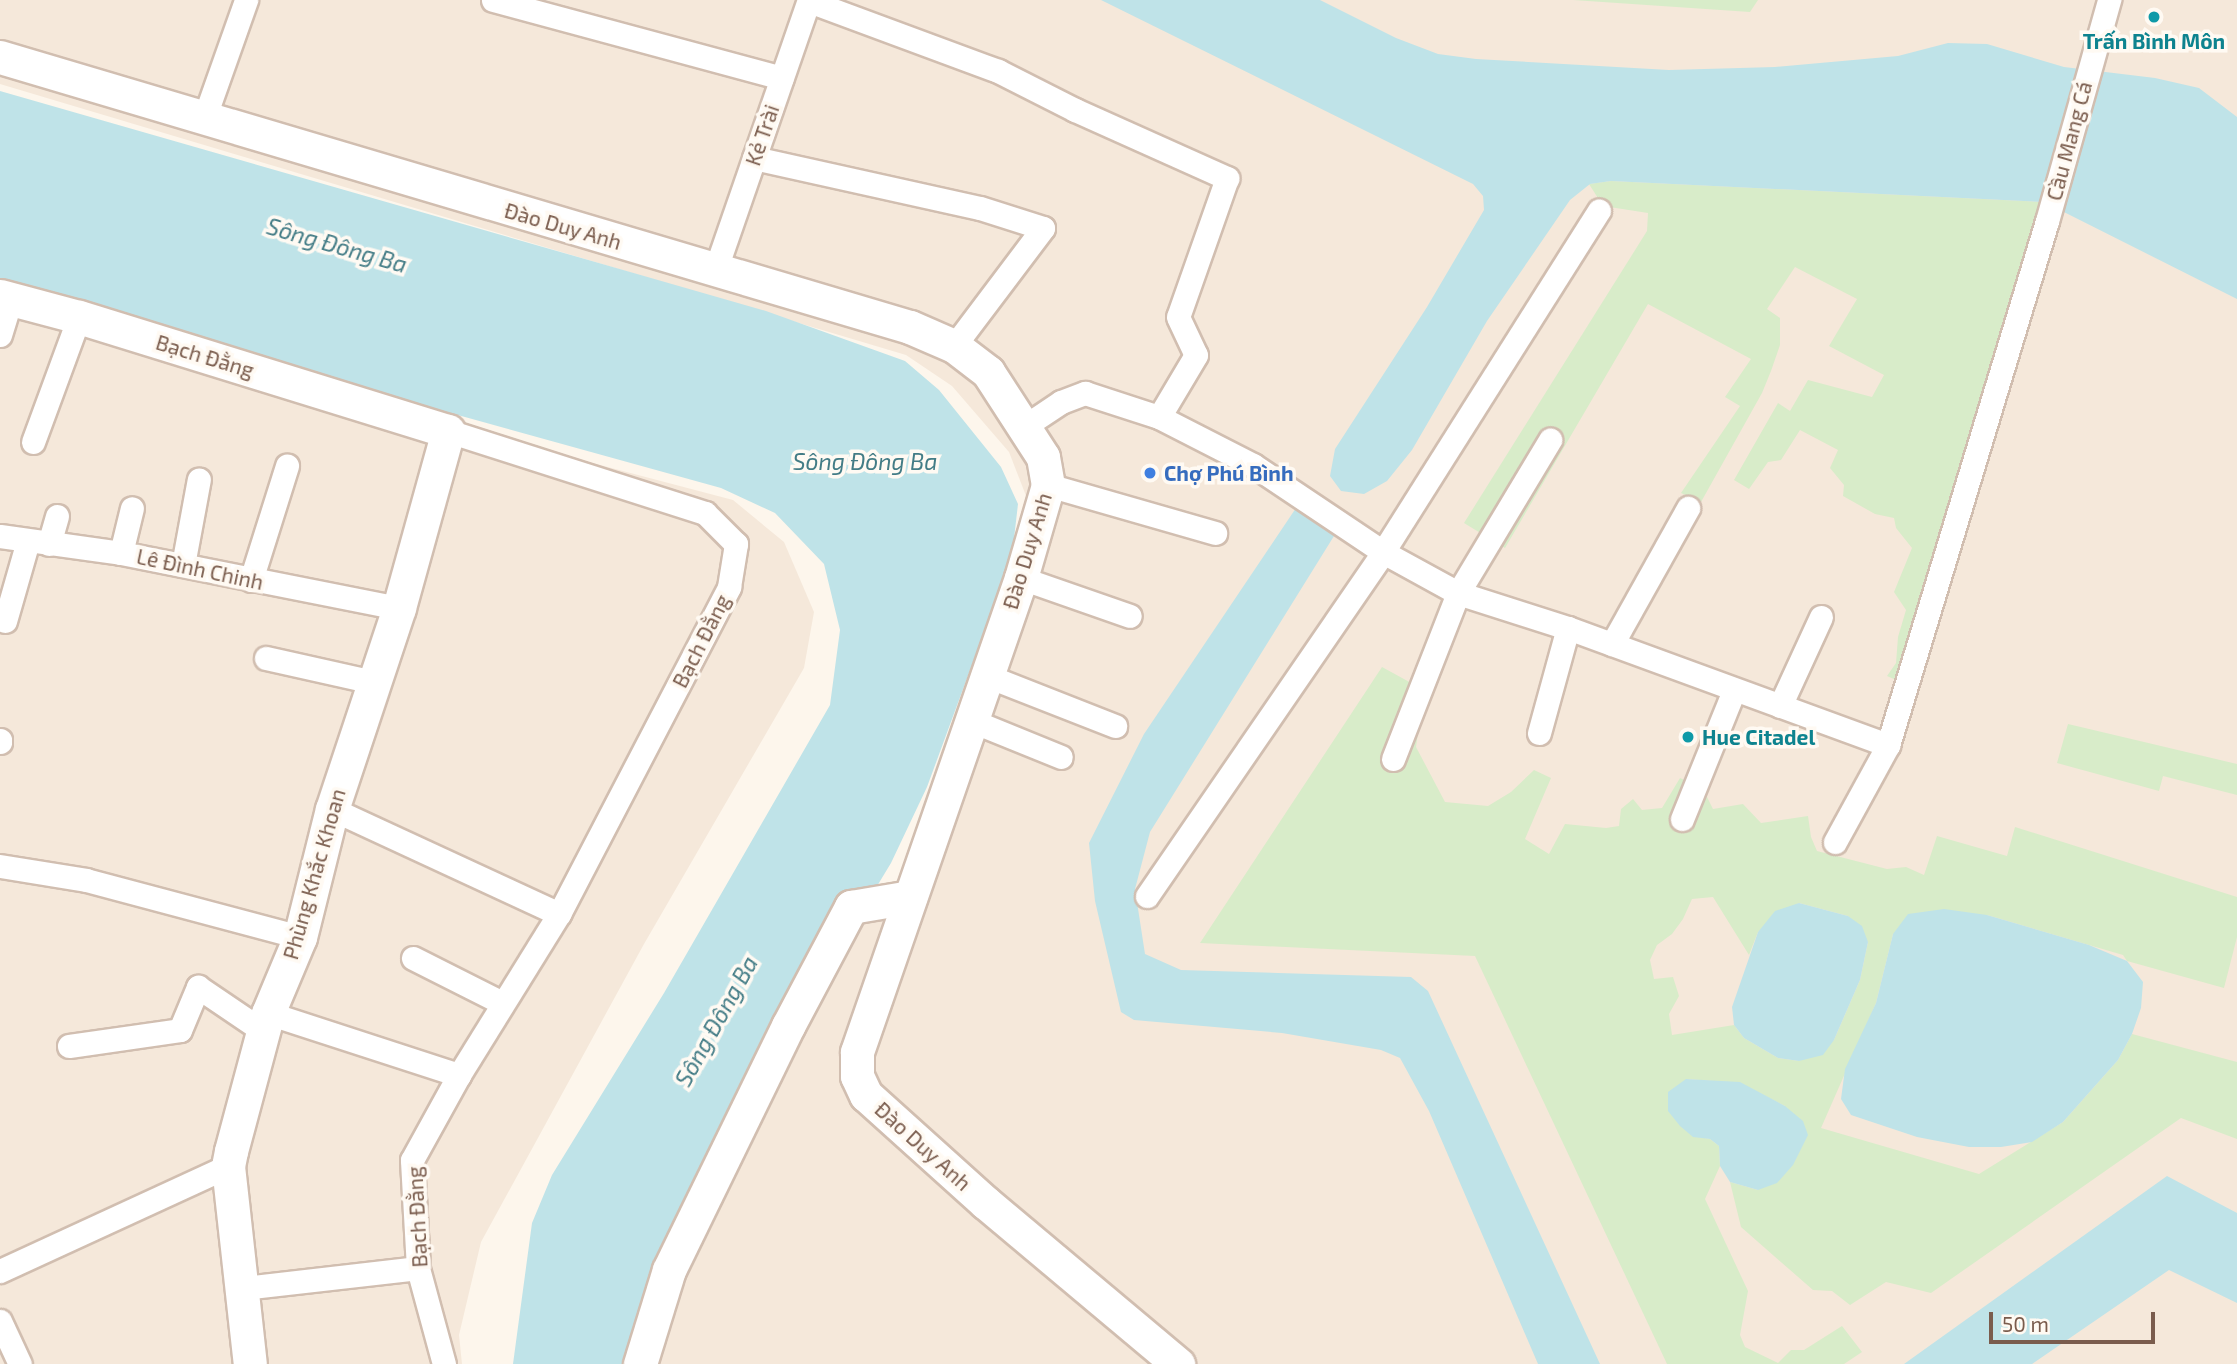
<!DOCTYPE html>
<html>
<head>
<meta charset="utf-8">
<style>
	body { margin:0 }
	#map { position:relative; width:2237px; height:1364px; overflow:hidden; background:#fdf6ec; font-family:"Exo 2",sans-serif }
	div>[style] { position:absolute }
	.residential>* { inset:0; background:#f5e8da }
	.green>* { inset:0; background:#d8ecc9 }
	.water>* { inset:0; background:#bfe3e8 }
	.roads { filter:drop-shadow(2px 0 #d1beb0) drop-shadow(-2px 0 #d1beb0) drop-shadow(0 2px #d1beb0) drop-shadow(0 -2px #d1beb0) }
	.street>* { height:23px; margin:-11.5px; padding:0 11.5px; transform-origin:11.5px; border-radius:11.5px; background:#fff }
	.secondary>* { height:33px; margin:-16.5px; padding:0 16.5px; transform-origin:16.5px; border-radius:16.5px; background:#fff }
	.dots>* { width:19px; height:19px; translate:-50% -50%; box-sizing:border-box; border:4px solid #fffaf3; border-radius:50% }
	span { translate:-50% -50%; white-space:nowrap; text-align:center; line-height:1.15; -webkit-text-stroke:7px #fffaf3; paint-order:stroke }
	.culture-label { font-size:21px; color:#0d838f; font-weight:700 }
	.left { translate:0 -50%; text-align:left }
	.street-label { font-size:21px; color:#7a5c4d }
	.shop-label { font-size:21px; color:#366cbe; font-weight:700 }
	.water-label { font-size:23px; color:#437c86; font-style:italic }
	.scale { position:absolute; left:1989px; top:1312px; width:166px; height:32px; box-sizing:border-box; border:4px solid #7a5c4d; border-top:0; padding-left:9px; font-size:21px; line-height:24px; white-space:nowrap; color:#7a5c4d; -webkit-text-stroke:5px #fffaf3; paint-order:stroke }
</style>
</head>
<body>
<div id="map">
	<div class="residential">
		<div style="clip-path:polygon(0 0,2237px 0,2237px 1364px,645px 1364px,792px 1019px,887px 892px,914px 891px,1028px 501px,1009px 452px,952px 386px,906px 355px,0 84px)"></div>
		<div style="clip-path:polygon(0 307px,733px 500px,784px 542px,814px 612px,804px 668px,644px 944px,481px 1242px,459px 1335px,462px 1364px,0 1364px)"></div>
	</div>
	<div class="green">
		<div style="clip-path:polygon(1573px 0,1758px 0,1750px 12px)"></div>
		<div style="clip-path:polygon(1611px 181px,2044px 202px,1903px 683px,1887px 676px,1896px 663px,1898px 637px,1906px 610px,1894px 592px,1912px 548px,1896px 528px,1894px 518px,1875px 514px,1843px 496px,1844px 485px,1830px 468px,1838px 450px,1800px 430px,1781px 460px,1768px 462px,1749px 489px,1734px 480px,1778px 403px,1790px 411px,1808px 380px,1872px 397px,1884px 375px,1829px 346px,1857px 299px,1795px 267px,1767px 309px,1780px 318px,1780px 345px,1771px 371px,1762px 393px,1701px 502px,1681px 493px,1740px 406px,1725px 397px,1751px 359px,1648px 304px,1505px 548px,1464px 523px,1647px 231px,1648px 213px,1603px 206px,1589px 184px)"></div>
		<div style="clip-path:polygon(evenodd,1382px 667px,1424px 690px,1416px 747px,1445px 802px,1488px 806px,1511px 792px,1534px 770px,1551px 778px,1525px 839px,1549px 854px,1565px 824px,1606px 828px,1619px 826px,1621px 809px,1633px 799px,1642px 810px,1662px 808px,1680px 778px,1703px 789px,1713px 809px,1743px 804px,1761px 823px,1808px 816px,1811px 837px,1817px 851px,1887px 869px,1906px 867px,1924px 875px,1937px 836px,2007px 856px,2015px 827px,2237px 897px,2237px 937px,2224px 988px,2127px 961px,2123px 955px,1987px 915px,1893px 934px,1876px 1003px,1821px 1128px,1979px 1174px,2063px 1122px,2118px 1060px,2132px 1034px,2237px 1062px,2237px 1139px,2181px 1118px,1931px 1293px,1886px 1282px,1850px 1305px,1832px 1291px,1813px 1290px,1741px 1227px,1730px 1182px,1758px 1190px,1785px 1106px,1740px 1083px,1686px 1079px,1693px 1136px,1710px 1139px,1719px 1146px,1720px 1166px,1705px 1199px,1748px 1291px,1740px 1335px,1745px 1347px,1778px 1363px,1791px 1350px,1804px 1350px,1842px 1326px,1862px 1352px,1844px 1364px,1667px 1364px,1475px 956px,1200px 943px,1382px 667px,1713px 897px,1749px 955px,1758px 932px,1799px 903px,1848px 916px,1868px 942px,1860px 980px,1834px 1040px,1799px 1061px,1778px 1058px,1744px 1038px,1734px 1025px,1672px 1035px,1669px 1014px,1679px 996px,1673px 977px,1654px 979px,1650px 960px,1657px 945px,1672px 934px,1683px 919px,1692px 899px,1713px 897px)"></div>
		<div style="clip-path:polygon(2068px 724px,2237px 764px,2237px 795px,2163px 776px,2159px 791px,2057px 763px)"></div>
	</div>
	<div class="water">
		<div style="clip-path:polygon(1101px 0,1320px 0,1396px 38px,1438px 54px,1476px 59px,1669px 70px,1775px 67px,1898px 56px,1948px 43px,1987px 44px,2064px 67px,2155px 78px,2199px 88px,2237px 117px,2237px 299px,2044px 202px,1611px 181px,1590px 184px,1570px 200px,1487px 321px,1412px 450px,1387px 481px,1364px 494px,1341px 491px,1330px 476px,1335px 449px,1427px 307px,1484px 210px,1483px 196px,1473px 184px)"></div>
		<div style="clip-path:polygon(0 91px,766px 311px,905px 361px,939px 390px,1001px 467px,1018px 504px,1012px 556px,927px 787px,891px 863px,770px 1063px,634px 1364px,513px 1364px,532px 1223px,552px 1175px,664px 993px,830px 705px,840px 630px,824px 564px,775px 513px,721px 488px,0 288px)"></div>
		<div style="clip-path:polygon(1296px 508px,1334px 536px,1150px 832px,1135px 889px,1145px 954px,1181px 970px,1411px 977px,1428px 991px,1600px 1364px,1538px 1364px,1429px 1111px,1400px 1058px,1381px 1050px,1282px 1033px,1134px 1020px,1121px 1012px,1095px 901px,1089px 843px,1144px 734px)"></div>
		<div style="clip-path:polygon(1799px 903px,1848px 916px,1862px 926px,1868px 942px,1860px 980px,1834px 1040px,1823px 1055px,1799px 1061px,1778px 1058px,1744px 1038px,1734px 1025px,1732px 1007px,1758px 932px,1775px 911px)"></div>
		<div style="clip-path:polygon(1944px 909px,1987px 915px,2089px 945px,2127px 961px,2143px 982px,2141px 1008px,2132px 1034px,2118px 1060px,2063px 1122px,2032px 1142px,2001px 1147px,1969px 1147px,1917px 1137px,1851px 1115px,1841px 1099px,1845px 1069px,1876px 1003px,1893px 934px,1908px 914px)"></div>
		<div style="clip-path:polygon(1686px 1079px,1740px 1082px,1785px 1106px,1803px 1121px,1808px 1135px,1793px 1165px,1777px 1183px,1758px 1190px,1730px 1182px,1720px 1166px,1719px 1146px,1710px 1139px,1693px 1137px,1680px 1126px,1668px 1111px,1668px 1092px)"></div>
		<div style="clip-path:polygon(2167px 1176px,2237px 1213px,2237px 1303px,2169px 1270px,2032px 1364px,1904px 1364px)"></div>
	</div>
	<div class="roads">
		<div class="street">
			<div style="left:493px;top:0;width:299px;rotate:15.1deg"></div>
			<div style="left:809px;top:1px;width:202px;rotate:20.3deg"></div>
			<div style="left:998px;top:71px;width:86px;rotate:26.9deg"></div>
			<div style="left:1075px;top:110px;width:167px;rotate:24.1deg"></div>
			<div style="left:1227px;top:178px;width:147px;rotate:109.4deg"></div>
			<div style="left:1178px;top:317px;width:42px;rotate:64.7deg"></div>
			<div style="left:1196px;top:355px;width:72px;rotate:120.8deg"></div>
			<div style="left:205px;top:116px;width:123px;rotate:-70.5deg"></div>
			<div style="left:754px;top:158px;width:231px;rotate:12.5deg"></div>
			<div style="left:980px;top:208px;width:66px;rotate:17.6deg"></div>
			<div style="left:1043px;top:228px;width:148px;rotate:127deg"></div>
			<div style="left:715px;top:271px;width:287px;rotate:-70.9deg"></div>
			<div style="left:0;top:335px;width:37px;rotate:-73deg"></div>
			<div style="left:1025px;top:426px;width:43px;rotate:-33.7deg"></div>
			<div style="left:1061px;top:402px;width:26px;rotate:-21deg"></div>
			<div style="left:1085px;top:393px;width:78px;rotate:18deg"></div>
			<div style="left:1159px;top:417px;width:106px;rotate:27.1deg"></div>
			<div style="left:1253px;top:465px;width:156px;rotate:33.8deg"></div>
			<div style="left:1383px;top:552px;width:85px;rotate:28.7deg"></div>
			<div style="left:1458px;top:593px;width:115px;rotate:17.7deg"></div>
			<div style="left:1568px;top:628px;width:341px;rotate:20.1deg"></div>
			<div style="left:33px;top:442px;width:133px;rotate:-69.8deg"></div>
			<div style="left:1048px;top:485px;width:174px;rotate:16deg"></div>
			<div style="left:0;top:536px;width:122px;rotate:8deg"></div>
			<div style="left:121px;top:553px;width:283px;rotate:11.2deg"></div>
			<div style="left:49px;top:544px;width:29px;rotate:-74deg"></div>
			<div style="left:121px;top:553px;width:46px;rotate:-76.3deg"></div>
			<div style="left:183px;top:565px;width:87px;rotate:-79.5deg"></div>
			<div style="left:1021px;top:578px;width:115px;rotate:19.2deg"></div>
			<div style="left:251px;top:580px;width:120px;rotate:-72.5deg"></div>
			<div style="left:5px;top:621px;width:83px;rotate:-74deg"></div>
			<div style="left:1612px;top:644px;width:156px;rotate:-60.8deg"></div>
			<div style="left:266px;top:658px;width:110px;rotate:12.6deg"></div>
			<div style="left:985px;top:675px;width:140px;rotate:21.4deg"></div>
			<div style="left:1780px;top:706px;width:98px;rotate:-65.3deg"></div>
			<div style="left:970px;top:720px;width:98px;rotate:22.1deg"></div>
			<div style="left:1539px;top:733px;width:109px;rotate:-74.6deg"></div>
			<div style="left:0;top:742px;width:2px;rotate:-90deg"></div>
			<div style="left:1393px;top:759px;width:178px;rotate:-68.6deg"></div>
			<div style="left:1458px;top:593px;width:179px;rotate:-59deg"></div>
			<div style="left:332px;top:809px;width:250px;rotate:24.8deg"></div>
			<div style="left:1682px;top:819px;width:139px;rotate:-68deg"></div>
			<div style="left:1835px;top:842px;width:111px;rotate:-61.3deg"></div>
			<div style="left:1888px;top:745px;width:548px;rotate:-73.12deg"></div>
			<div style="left:2047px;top:221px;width:230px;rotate:-74.3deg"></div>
			<div style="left:0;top:866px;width:87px;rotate:9.2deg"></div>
			<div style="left:86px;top:880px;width:221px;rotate:14.9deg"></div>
			<div style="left:1147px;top:896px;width:417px;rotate:-55.5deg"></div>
			<div style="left:1383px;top:552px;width:404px;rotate:-57.7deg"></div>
			<div style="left:413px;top:958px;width:100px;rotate:26.8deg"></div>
			<div style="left:268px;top:1013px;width:201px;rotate:18deg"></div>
			<div style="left:69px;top:1046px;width:112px;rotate:-8.2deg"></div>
			<div style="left:180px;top:1030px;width:47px;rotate:-67.3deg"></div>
			<div style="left:198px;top:987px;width:78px;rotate:34.1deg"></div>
			<div style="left:0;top:1271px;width:251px;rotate:-24.7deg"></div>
			<div style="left:243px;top:1288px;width:176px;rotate:-6.5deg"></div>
			<div style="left:0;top:1321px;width:47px;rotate:65.1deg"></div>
			<div style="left:444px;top:1364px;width:99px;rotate:-105.2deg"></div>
			<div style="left:418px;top:1268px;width:108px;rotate:-93.2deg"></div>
			<div style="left:412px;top:1160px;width:97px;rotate:-61.1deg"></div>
			<div style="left:459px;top:1075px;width:190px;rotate:-58.2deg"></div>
			<div style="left:559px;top:914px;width:369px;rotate:-62.5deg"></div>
			<div style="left:729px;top:587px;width:44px;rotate:-80.8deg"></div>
			<div style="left:736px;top:544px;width:44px;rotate:-135deg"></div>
			<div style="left:705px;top:513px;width:270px;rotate:-162.3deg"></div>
		</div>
		<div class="secondary">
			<div style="left:0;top:57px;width:949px;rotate:16.53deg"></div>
			<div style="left:910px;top:327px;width:48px;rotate:23.4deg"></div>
			<div style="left:954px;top:346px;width:43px;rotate:37.4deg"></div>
			<div style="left:988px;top:372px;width:101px;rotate:57.1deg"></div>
			<div style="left:1043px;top:457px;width:28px;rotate:80deg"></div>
			<div style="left:1048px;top:485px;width:97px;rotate:106.2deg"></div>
			<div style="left:1021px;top:578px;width:502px;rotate:109.09deg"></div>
			<div style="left:857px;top:1052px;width:24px;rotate:90deg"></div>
			<div style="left:857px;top:1076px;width:21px;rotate:65deg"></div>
			<div style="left:866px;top:1095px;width:161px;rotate:42deg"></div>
			<div style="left:986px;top:1203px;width:251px;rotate:40deg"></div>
			<div style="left:0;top:296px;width:82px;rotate:14.9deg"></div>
			<div style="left:79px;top:317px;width:386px;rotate:17.2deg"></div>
			<div style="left:448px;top:431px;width:184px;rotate:105.5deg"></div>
			<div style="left:399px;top:608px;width:212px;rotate:108.4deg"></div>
			<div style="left:332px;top:809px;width:132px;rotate:104deg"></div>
			<div style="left:300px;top:937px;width:82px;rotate:112.8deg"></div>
			<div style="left:268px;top:1013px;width:143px;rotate:105deg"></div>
			<div style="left:231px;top:1151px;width:15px;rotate:101deg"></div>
			<div style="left:228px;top:1166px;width:199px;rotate:83.7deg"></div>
			<div style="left:640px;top:1364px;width:98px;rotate:-72.9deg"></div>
			<div style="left:669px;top:1270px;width:271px;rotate:-64deg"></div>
			<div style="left:788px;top:1026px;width:135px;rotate:-62.1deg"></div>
			<div style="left:851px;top:907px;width:60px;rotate:-9.6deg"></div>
		</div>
	</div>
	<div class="dots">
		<div style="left:2154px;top:17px;background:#0f9aa8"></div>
		<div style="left:1150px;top:473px;background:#3f7fe0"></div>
		<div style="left:1688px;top:737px;background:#0f9aa8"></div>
	</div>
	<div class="culture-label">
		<span style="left:2154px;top:41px">Trấn Bình Môn</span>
		<span class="left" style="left:1702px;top:737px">Hue Citadel</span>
	</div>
	<div class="street-label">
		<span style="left:762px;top:135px;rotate:-71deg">Kẻ Trài</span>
		<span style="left:2069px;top:141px;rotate:-75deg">Cầu Mang Cá</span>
		<span style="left:563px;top:226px;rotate:16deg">Đào Duy Anh</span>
		<span style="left:205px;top:356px;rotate:17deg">Bạch Đằng</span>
		<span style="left:1027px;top:551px;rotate:-73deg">Đào Duy Anh</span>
		<span style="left:200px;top:569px;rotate:12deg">Lê Đình Chinh</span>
		<span style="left:701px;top:641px;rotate:-63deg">Bạch Đằng</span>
		<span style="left:314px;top:874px;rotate:-74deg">Phùng Khắc Khoan</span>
		<span style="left:923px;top:1146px;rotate:42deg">Đào Duy Anh</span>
		<span style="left:417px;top:1217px;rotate:-93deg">Bạch Đằng</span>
	</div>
	<div class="shop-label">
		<span class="left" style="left:1164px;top:473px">Chợ Phú Bình</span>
	</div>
	<div class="water-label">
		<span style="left:337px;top:245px;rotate:16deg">Sông Đông Ba</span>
		<span style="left:865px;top:461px">Sông Đông Ba</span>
		<span style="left:716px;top:1021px;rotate:-61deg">Sông Đông Ba</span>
	</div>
	<div class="scale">50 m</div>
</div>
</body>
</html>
